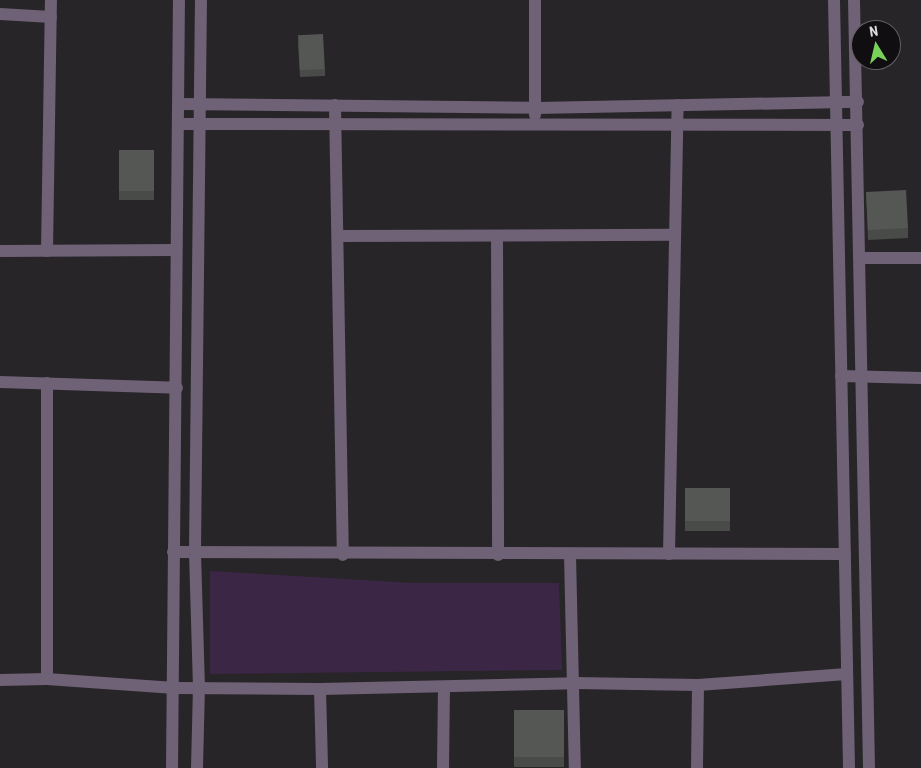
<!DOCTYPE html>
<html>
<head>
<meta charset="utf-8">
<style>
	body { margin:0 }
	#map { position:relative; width:921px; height:768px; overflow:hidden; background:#272528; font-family:"Roboto Condensed",sans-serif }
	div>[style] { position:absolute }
	.green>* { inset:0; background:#3c2646 }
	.minor>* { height:12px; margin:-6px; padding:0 6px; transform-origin:6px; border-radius:6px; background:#6f6176 }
	.wall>* { inset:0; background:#484b47; transform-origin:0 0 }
	.building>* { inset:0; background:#545753; transform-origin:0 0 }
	span { translate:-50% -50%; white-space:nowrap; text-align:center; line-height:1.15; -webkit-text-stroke:4.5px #100e10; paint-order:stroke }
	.north { position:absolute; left:851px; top:20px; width:50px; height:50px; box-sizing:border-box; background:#100e10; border:1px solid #616062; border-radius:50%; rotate:351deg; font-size:14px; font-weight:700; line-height:20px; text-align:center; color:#dbdadc }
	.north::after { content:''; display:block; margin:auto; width:18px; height:22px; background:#78d158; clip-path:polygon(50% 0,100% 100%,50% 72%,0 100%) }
</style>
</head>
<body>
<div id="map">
	<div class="green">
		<div style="clip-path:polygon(210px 571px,412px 583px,559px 583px,562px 670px,210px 674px)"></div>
	</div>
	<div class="minor">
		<div style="left:834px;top:0;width:768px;rotate:88.88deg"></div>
		<div style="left:854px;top:0;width:768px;rotate:88.88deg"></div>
		<div style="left:0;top:14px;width:51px;rotate:3.4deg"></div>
		<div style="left:180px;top:104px;width:356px;rotate:0.6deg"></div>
		<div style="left:536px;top:108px;width:322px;rotate:-1.1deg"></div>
		<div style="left:335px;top:105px;width:450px;rotate:89deg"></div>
		<div style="left:535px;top:115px;width:115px;rotate:-90deg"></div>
		<div style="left:180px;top:124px;width:678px;rotate:0.08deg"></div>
		<div style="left:338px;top:236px;width:335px;rotate:-0.2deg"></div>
		<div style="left:497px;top:238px;width:317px;rotate:89.8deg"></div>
		<div style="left:0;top:251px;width:176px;rotate:-0.3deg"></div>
		<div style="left:47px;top:251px;width:251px;rotate:-89.1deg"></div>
		<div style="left:860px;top:258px;width:61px"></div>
		<div style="left:841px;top:376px;width:80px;rotate:1.4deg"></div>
		<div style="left:0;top:382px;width:177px;rotate:1.9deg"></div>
		<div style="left:47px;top:383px;width:296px;rotate:90deg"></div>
		<div style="left:173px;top:552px;width:672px;rotate:0.17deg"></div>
		<div style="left:669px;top:554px;width:449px;rotate:-88.9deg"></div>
		<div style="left:570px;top:555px;width:213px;rotate:88.7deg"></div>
		<div style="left:0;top:680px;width:47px;rotate:-1.2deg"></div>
		<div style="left:47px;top:679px;width:128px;rotate:4deg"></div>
		<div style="left:175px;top:688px;width:145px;rotate:0.4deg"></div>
		<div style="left:320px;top:689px;width:255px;rotate:-1.3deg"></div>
		<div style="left:575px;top:683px;width:123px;rotate:0.9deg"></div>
		<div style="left:698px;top:685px;width:149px;rotate:-4.2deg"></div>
		<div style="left:320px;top:689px;width:79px;rotate:88.5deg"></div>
		<div style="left:172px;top:768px;width:768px;rotate:-89.48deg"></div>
		<div style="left:197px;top:768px;width:80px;rotate:-88.6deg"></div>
		<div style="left:199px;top:688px;width:137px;rotate:-91.7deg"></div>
		<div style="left:195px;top:551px;width:551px;rotate:-89.38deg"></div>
		<div style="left:443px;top:768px;width:81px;rotate:-89.3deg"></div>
		<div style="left:697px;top:768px;width:83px;rotate:-89.3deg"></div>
	</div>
	<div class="wall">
		<div style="clip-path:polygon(298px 41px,325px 69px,325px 76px,300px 77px)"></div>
		<div style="left:119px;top:150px;width:35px;height:50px"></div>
		<div style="clip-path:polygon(866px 192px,908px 228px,908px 238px,868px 240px)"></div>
		<div style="left:685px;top:488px;width:45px;height:43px"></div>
		<div style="left:514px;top:710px;width:50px;height:57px"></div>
	</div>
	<div class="building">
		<div style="left:323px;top:34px;width:35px;height:25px;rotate:87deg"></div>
		<div style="left:119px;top:150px;width:35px;height:41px"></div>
		<div style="left:906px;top:190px;width:38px;height:40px;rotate:87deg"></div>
		<div style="left:685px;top:488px;width:45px;height:33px"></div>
		<div style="left:514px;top:710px;width:50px;height:47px"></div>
	</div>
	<div class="north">N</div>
</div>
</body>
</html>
